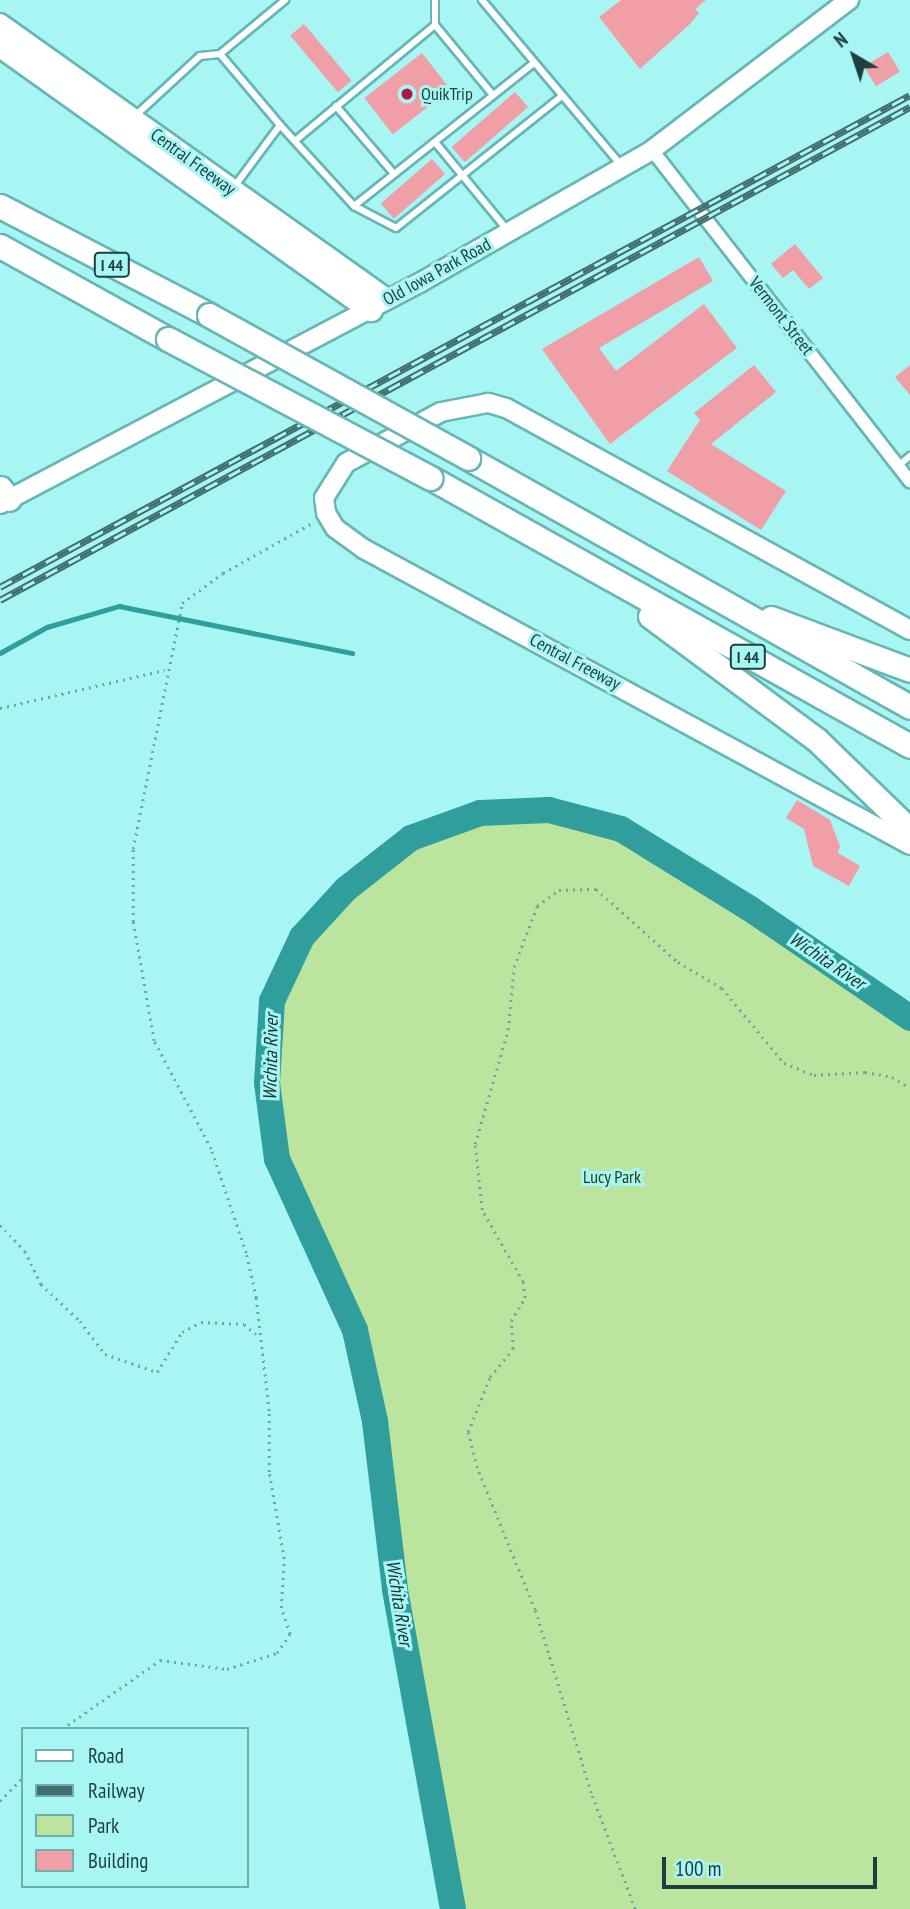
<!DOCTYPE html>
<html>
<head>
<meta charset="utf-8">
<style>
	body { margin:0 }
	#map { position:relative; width:910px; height:1909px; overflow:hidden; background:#a7f6f4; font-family:"PT Sans Narrow",sans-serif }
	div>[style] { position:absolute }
	.green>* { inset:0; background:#bbe59f }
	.stream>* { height:4.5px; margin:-2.25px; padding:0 2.25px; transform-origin:2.25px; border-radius:2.25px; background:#309e9c }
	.river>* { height:26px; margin:-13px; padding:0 13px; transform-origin:13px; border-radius:13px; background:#309e9c }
	.building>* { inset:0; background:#f09fa7; transform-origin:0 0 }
	.path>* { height:2.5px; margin-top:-1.25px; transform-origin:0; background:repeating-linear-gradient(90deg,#6ba7a5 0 2px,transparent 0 7px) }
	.roads { filter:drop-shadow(2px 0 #68b6b4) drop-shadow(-2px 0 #68b6b4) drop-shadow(0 2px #68b6b4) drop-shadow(0 -2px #68b6b4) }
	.service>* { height:6px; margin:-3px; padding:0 3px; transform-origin:3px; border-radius:3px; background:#fff }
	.minor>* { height:12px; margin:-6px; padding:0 6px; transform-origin:6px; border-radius:6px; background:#fff }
	.secondary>* { height:18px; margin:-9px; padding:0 9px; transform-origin:9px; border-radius:9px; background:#fff }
	.motorway>* { height:23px; margin:-11.5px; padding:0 11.5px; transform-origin:11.5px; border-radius:11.5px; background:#fff }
	.rail>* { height:7px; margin-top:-3.5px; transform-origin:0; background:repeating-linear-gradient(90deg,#a7f6f4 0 13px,#416f6d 0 26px); box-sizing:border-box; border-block:2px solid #416f6d }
	.bridges { filter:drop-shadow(2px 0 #68b6b4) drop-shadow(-2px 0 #68b6b4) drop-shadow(0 2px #68b6b4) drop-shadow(0 -2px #68b6b4) }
	.motorway-bridge>* { height:23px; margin:-11.5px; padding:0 11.5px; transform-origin:11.5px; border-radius:11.5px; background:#fff }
	.dots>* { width:19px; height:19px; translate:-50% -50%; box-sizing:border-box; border:4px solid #a7f6f4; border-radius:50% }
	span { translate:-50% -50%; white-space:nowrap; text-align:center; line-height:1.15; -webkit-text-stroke:6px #a7f6f4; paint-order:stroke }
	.shield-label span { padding:2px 5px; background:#a7f6f4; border:2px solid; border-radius:5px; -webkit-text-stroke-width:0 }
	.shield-label { font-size:16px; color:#1d3f3e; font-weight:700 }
	.poi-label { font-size:18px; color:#1d3f3e }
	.left { translate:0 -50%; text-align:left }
	.street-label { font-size:18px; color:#1d3f3e }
	.park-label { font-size:18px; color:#284114 }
	.water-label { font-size:19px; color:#143434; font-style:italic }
	.legend { position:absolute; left:21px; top:1727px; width:228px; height:161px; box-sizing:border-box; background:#a7f6f4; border:2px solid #70adab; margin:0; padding:9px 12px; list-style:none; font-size:21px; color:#1d3f3e }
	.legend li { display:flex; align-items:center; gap:14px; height:35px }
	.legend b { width:35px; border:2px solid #70adab }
	.north { position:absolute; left:819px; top:21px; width:70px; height:70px; -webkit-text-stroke:5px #a7f6f4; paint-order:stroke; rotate:321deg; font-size:19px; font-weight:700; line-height:28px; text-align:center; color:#1d3f3e }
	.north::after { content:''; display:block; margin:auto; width:24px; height:32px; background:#1d3f3e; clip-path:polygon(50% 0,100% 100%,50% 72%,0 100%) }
	.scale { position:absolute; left:662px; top:1857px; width:215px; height:32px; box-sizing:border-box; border:4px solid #1d3f3e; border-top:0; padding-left:9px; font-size:21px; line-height:24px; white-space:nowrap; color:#1d3f3e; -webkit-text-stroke:5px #a7f6f4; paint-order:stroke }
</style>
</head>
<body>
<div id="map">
	<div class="green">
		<div style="clip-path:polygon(549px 810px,621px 829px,749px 908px,910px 1018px,910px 1909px,453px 1909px,395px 1589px,375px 1421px,355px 1330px,277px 1159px,267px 1083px,272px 1001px,302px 937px,346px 889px,411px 838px,480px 813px)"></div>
	</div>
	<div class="stream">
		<div style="left:0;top:653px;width:54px;rotate:-29deg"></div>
		<div style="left:47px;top:627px;width:75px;rotate:-16.3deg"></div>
		<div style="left:119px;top:606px;width:238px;rotate:11.4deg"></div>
	</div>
	<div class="river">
		<div style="left:453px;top:1909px;width:325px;rotate:-100.3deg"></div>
		<div style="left:395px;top:1589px;width:169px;rotate:-96.8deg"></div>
		<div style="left:375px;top:1421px;width:93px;rotate:-102.4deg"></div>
		<div style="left:355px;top:1330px;width:188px;rotate:-114.5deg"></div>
		<div style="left:277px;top:1159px;width:77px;rotate:-97.5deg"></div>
		<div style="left:267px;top:1083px;width:82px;rotate:-86.5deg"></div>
		<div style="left:272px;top:1001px;width:71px;rotate:-64.9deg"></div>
		<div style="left:302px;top:937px;width:65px;rotate:-47.5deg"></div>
		<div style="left:346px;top:889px;width:83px;rotate:-38.1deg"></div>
		<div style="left:411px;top:838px;width:73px;rotate:-19.9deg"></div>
		<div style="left:480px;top:813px;width:69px;rotate:-2.5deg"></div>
		<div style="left:549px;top:810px;width:74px;rotate:14.8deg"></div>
		<div style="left:621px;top:829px;width:150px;rotate:31.7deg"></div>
		<div style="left:749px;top:908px;width:195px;rotate:34.3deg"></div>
	</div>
	<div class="building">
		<div style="clip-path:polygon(621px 0,706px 0,695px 9px,699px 13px,690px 24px,640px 69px,599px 17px)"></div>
		<div style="left:304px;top:24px;width:74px;height:18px;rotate:50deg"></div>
		<div style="left:888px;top:52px;width:23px;height:28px;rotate:59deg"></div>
		<div style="left:422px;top:53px;width:46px;height:73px;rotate:52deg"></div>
		<div style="left:515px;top:92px;width:20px;height:84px;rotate:49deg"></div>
		<div style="left:432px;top:159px;width:20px;height:68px;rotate:49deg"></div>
		<div style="clip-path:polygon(795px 244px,823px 278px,809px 289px,793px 270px,783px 278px,771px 264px)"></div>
		<div style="clip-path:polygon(699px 257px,713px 281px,599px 348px,616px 371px,704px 304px,737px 348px,610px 444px,542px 349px)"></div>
		<div style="clip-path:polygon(754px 365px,776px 392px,711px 444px,786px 491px,761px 530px,667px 471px,700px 420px,694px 413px)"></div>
		<div style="clip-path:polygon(910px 365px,910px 395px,895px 377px)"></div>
		<div style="clip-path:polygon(797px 800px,830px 820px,840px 846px,838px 853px,860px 866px,849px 886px,813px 866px,804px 829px,786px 818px)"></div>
	</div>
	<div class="path">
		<div style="left:0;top:708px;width:169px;rotate:-13deg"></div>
		<div style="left:0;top:1225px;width:36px;rotate:46deg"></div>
		<div style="left:25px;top:1251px;width:37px;rotate:64deg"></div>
		<div style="left:41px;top:1284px;width:54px;rotate:43.5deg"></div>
		<div style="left:80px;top:1321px;width:41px;rotate:52.9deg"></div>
		<div style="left:105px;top:1354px;width:55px;rotate:19.1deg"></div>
		<div style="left:157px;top:1372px;width:47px;rotate:-58deg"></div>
		<div style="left:182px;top:1332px;width:21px;rotate:-28deg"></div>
		<div style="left:201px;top:1322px;width:43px;rotate:2.7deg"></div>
		<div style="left:244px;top:1324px;width:16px;rotate:40deg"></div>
		<div style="left:62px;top:1729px;width:120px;rotate:-35.1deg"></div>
		<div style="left:160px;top:1660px;width:68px;rotate:7.7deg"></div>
		<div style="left:227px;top:1669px;width:52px;rotate:-17.7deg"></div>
		<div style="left:277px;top:1653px;width:23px;rotate:-56deg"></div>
		<div style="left:290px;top:1634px;width:28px;rotate:-109deg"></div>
		<div style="left:281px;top:1608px;width:49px;rotate:-86.5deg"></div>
		<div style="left:284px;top:1559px;width:88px;rotate:-99.8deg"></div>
		<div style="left:269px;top:1472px;width:61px;rotate:-90deg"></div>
		<div style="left:269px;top:1411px;width:114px;rotate:-96.6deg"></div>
		<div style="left:256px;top:1298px;width:46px;rotate:-102.5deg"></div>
		<div style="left:246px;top:1253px;width:110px;rotate:-108.6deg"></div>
		<div style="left:211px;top:1149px;width:122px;rotate:-117.8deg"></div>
		<div style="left:154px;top:1041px;width:121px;rotate:-100deg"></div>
		<div style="left:133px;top:922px;width:73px;rotate:-90deg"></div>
		<div style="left:133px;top:849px;width:251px;rotate:-78.7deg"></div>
		<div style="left:182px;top:603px;width:51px;rotate:-36.2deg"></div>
		<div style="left:223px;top:573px;width:104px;rotate:-29.3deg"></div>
		<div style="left:0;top:1801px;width:33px;rotate:-46deg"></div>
		<div style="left:635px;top:1909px;width:124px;rotate:-110.8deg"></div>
		<div style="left:591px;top:1793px;width:191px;rotate:-107deg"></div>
		<div style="left:535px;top:1610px;width:153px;rotate:-112.2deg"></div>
		<div style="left:477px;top:1468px;width:37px;rotate:-104deg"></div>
		<div style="left:468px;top:1432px;width:59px;rotate:-68.2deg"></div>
		<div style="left:490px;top:1377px;width:36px;rotate:-51deg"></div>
		<div style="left:513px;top:1349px;width:28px;rotate:-94deg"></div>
		<div style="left:511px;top:1321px;width:27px;rotate:-59deg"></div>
		<div style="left:525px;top:1298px;width:16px;rotate:-97deg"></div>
		<div style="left:523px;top:1282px;width:83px;rotate:-119.7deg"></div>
		<div style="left:482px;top:1210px;width:66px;rotate:-96.1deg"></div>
		<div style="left:475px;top:1144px;width:119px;rotate:-73.9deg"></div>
		<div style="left:508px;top:1030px;width:63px;rotate:-84.6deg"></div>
		<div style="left:514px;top:967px;width:65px;rotate:-69.3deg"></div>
		<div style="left:537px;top:906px;width:27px;rotate:-36deg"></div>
		<div style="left:559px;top:890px;width:37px;rotate:-2deg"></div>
		<div style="left:596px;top:889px;width:110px;rotate:41.7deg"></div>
		<div style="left:678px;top:962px;width:51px;rotate:30.6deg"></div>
		<div style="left:722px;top:988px;width:97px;rotate:50.4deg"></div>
		<div style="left:784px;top:1063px;width:32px;rotate:22deg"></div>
		<div style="left:814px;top:1075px;width:51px;rotate:-3.4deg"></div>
		<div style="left:865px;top:1072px;width:27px;rotate:10deg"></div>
		<div style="left:892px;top:1077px;width:21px;rotate:31deg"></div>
	</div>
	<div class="roads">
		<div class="service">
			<div style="left:482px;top:0;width:216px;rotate:49.9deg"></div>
			<div style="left:435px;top:25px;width:91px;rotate:50.4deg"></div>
			<div style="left:220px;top:54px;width:93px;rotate:49.8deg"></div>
			<div style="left:336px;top:106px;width:89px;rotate:49.5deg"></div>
			<div style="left:135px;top:116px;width:88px;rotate:-42.7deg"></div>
			<div style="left:200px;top:56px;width:20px;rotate:-6deg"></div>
			<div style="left:220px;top:54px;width:85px;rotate:-39.7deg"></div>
			<div style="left:296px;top:140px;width:180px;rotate:-39.6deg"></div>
			<div style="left:435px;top:25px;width:25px;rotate:-90deg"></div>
			<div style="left:435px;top:142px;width:115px;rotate:50.6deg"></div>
			<div style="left:234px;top:187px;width:77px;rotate:-53.4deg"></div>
			<div style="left:280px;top:125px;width:110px;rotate:47.6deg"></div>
			<div style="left:354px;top:206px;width:47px;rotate:27.6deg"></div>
			<div style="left:396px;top:228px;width:212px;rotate:-38.5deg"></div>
			<div style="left:354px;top:206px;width:230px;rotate:-38.5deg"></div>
			<div style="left:898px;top:466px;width:16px;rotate:-40deg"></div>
		</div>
		<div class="minor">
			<div style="left:652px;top:150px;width:420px;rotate:52.1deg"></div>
		</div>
		<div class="secondary">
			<div style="left:0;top:23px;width:476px;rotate:35.4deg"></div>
			<div style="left:0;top:504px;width:476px;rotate:-27.8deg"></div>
			<div style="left:421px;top:282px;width:266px;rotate:-29.7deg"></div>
			<div style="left:652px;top:150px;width:248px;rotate:-37.3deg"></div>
			<div style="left:910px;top:630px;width:461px;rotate:-151.2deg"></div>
			<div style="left:506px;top:408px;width:19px;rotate:-164deg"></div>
			<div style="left:488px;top:403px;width:48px;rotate:169.2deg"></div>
			<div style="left:441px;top:412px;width:108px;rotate:151.8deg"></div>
			<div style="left:346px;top:463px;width:41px;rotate:122.2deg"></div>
			<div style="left:324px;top:498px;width:15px;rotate:82deg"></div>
			<div style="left:326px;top:513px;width:17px;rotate:59deg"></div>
			<div style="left:335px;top:528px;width:36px;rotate:36deg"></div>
			<div style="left:364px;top:549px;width:621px;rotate:28.46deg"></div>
		</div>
		<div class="motorway">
			<div style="left:0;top:45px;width:455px;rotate:35.5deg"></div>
			<div style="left:0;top:206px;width:236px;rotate:27.5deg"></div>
			<div style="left:0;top:246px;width:192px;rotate:29deg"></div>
			<div style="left:468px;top:458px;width:507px;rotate:29.39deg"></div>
			<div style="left:431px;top:478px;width:549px;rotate:29.23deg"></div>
			<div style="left:0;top:488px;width:14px;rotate:51deg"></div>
			<div style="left:650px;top:616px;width:208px;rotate:36.6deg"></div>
			<div style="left:817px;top:740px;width:129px;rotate:44.1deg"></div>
			<div style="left:771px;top:618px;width:148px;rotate:20.5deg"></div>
		</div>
	</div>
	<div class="rail">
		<div style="left:0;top:587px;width:1034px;rotate:-28.4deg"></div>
		<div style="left:0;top:600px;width:1035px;rotate:-28.45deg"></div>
	</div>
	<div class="bridges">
		<div class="motorway-bridge">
			<div style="left:209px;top:315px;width:296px;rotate:28.9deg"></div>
			<div style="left:168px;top:339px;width:297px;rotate:27.9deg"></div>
		</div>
	</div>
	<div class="dots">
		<div style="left:407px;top:94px;background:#ad1940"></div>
	</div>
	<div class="shield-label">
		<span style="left:112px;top:265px">I 44</span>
		<span style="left:748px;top:657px">I 44</span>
	</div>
	<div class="poi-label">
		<span class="left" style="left:421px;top:94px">QuikTrip</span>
	</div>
	<div class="street-label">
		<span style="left:193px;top:162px;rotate:36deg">Central Freeway</span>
		<span style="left:437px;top:272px;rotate:-29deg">Old Iowa Park Road</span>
		<span style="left:781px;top:316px;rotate:52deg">Vermont Street</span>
		<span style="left:575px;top:662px;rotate:28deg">Central Freeway</span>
	</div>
	<div class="park-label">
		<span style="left:612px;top:1177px">Lucy Park</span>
	</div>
	<div class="water-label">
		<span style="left:827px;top:961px;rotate:34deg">Wichita River</span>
		<span style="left:271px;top:1057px;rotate:-89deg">Wichita River</span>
		<span style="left:399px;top:1603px;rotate:81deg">Wichita River</span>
	</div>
	<ul class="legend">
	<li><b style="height:9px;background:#fff"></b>Road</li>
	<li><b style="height:9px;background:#416f6d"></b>Railway</li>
	<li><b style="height:19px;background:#bbe59f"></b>Park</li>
	<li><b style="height:19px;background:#f09fa7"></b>Building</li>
	</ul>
	<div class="north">N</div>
	<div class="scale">100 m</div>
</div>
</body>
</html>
